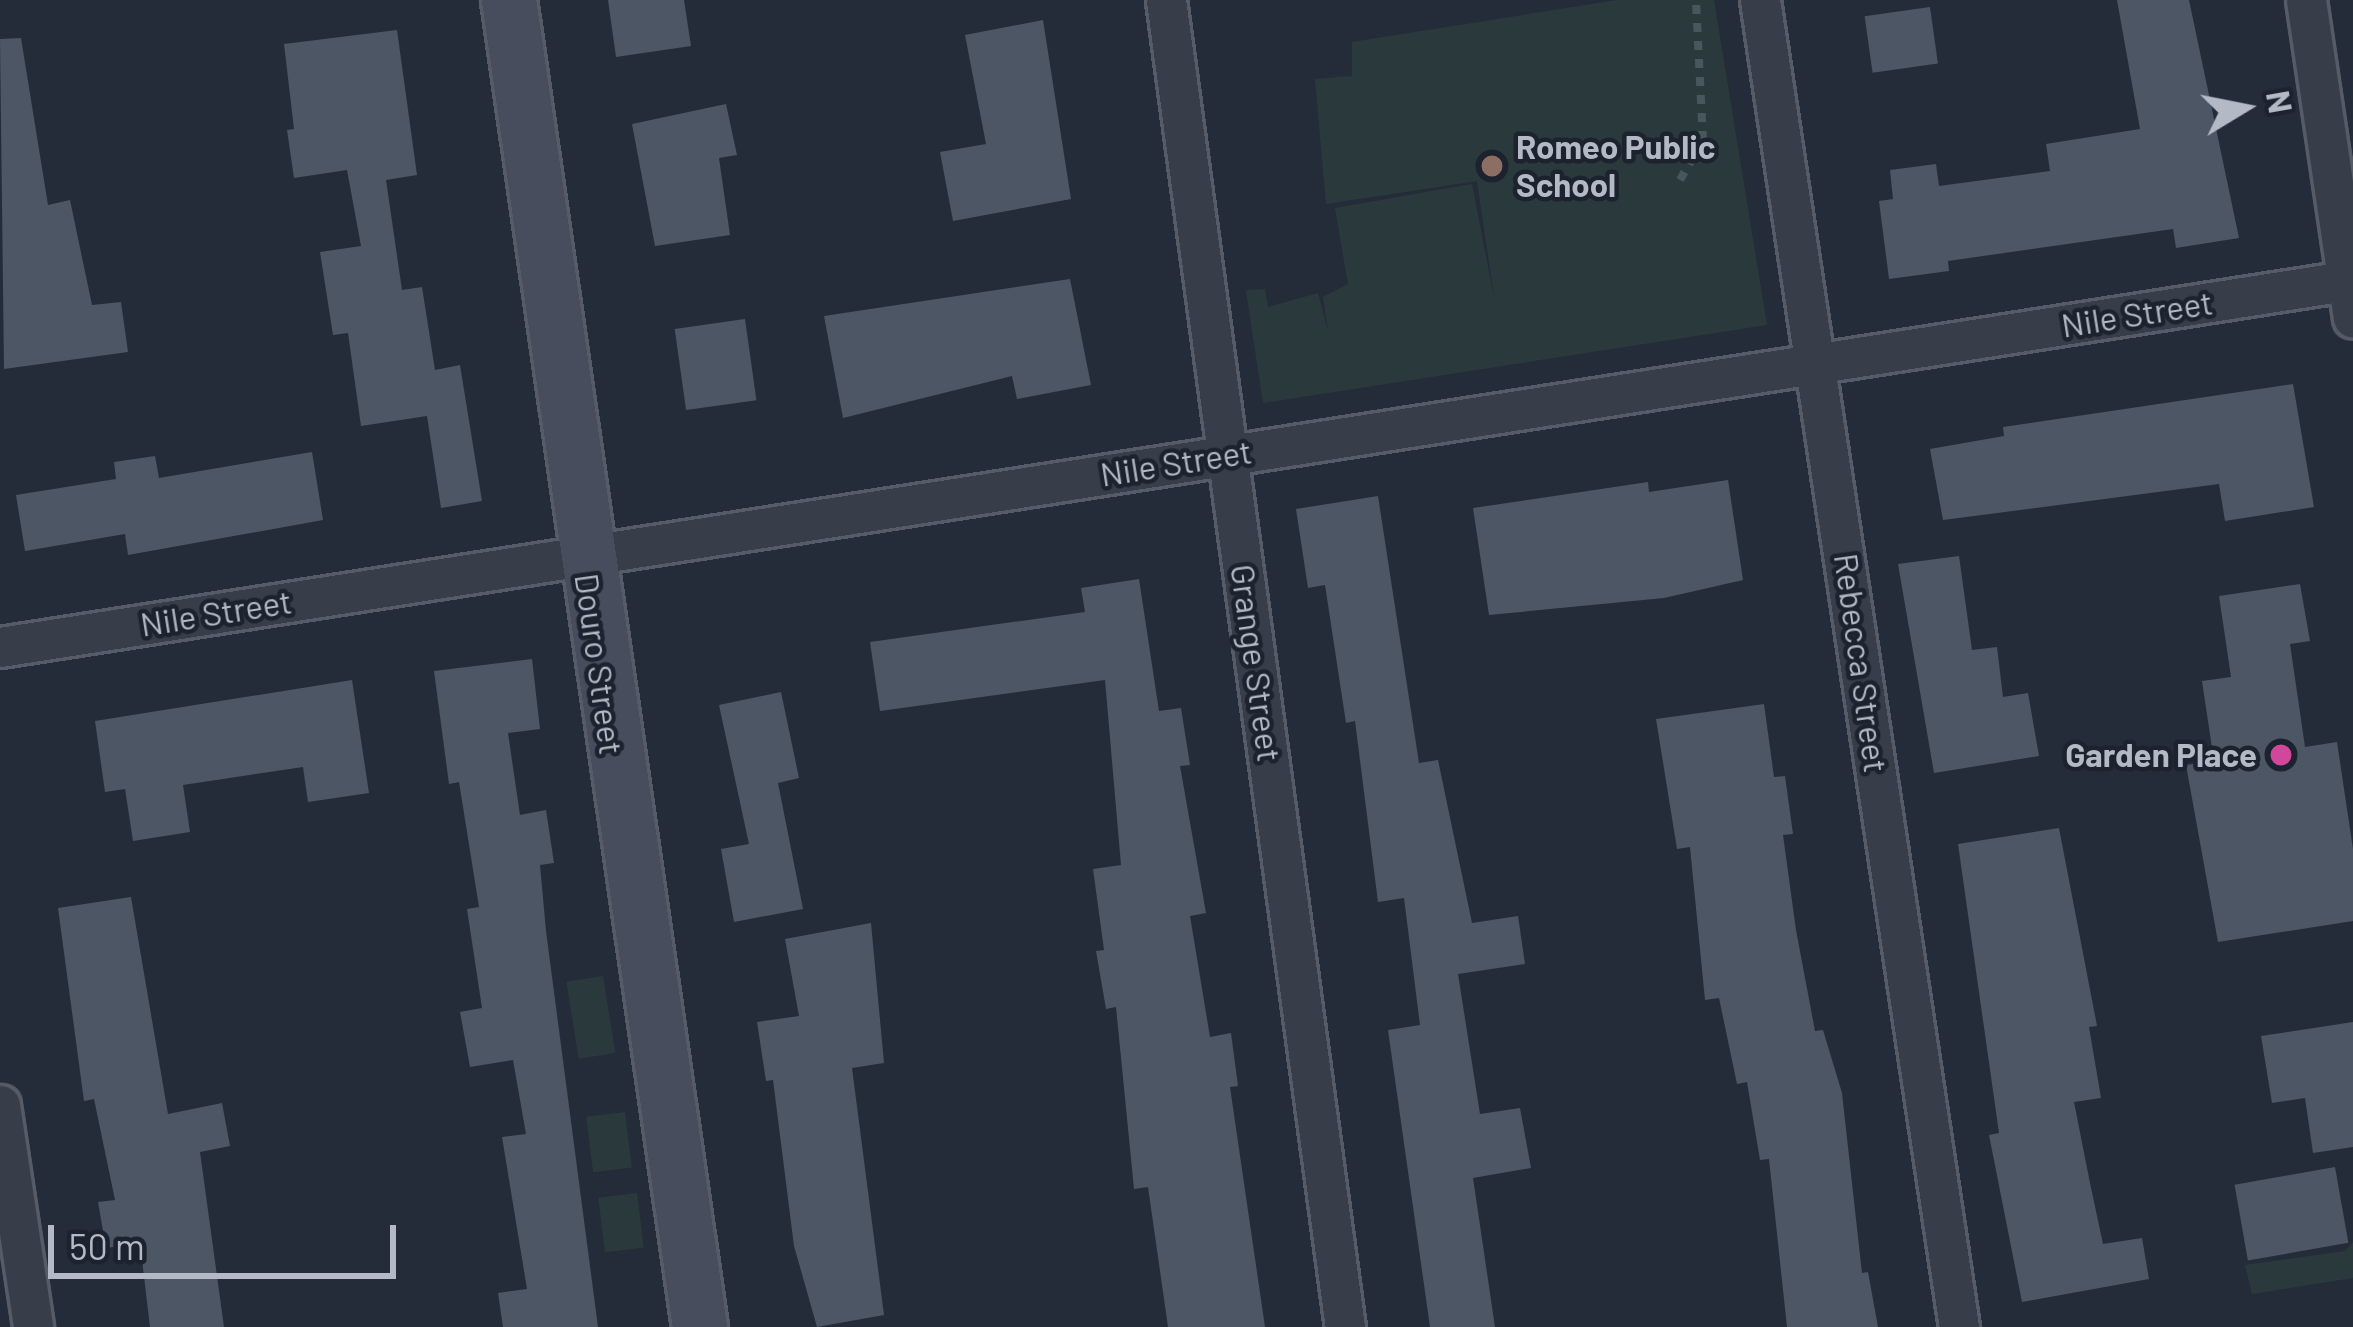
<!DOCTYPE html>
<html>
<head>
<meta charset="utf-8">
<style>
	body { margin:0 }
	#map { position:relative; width:2353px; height:1327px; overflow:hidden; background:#252c39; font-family:Barlow,sans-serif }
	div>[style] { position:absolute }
	.green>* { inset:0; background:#2a3a3c; transform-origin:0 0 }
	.building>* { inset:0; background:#4d5664; transform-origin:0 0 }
	.path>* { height:8px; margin-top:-4px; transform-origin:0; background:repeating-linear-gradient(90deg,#48575b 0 9px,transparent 0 18px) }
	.roads { filter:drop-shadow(3px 0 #565c67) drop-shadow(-3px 0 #565c67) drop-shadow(0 3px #565c67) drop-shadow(0 -3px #565c67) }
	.street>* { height:39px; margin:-19.5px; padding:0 19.5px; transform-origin:19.5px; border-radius:19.5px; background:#383e49 }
	.secondary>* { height:54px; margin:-27px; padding:0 27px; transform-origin:27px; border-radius:27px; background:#474d5c }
	.dots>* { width:33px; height:33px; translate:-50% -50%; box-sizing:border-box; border:6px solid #1d232e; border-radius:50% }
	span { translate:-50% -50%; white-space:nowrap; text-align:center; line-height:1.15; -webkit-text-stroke:9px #1d232e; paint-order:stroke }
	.poi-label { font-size:33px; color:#b3b9c5; font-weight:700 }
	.left { translate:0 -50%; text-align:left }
	.right { translate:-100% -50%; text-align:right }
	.street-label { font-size:33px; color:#b3b9c5 }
	.north { position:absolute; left:2185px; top:48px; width:120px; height:120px; -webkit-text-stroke:9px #1d232e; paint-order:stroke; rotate:80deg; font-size:33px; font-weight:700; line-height:48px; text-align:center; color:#b3b9c5 }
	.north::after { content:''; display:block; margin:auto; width:42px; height:54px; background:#b3b9c5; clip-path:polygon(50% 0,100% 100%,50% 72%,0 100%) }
	.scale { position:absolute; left:48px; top:1225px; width:348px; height:54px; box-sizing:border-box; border:6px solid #b3b9c5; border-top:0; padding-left:15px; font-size:36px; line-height:42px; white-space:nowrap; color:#b3b9c5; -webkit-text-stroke:9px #1d232e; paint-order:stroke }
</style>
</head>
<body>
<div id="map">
	<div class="green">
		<div style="clip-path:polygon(1617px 0,1714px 0,1767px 325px,1263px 403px,1246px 290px,1265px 289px,1268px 307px,1318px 293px,1328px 331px,1323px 297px,1348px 284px,1335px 208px,1472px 184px,1495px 303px,1477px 181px,1326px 204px,1315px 79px,1352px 76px,1352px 42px)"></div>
		<div style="left:603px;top:976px;width:78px;height:37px;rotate:81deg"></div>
		<div style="left:625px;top:1112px;width:56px;height:39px;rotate:83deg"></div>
		<div style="left:637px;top:1193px;width:55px;height:39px;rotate:83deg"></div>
		<div style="clip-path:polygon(2353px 1242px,2353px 1278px,2252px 1294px,2245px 1265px,2345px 1251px)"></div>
	</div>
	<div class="building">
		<div style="clip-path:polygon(608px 0,684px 0,691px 46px,616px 57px)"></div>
		<div style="clip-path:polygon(2117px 0,2189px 0,2239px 238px,2176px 248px,2173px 229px,1948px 261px,1949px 271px,1889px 279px,1879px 201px,1893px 199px,1890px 170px,1936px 164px,1939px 186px,2050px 171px,2046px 144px,2140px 129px)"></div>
		<div style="left:1930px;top:7px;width:57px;height:66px;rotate:82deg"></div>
		<div style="clip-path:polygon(1043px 20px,1071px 199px,953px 221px,940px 152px,986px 144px,965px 35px)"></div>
		<div style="clip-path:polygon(397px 30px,417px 175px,386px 180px,402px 290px,422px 287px,435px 370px,460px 365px,482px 501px,441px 508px,427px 416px,361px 426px,348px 333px,333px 335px,320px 252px,361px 246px,347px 170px,294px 178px,287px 130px,294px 129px,284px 44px)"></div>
		<div style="clip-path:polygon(21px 38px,48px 205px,70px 200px,92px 305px,121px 302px,128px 352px,4px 369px,0 39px)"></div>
		<div style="clip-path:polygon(726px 104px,737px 155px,719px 158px,730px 235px,655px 246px,632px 124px)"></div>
		<div style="clip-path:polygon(1070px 279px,1091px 385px,1017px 399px,1012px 376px,843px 418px,824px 316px)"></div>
		<div style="left:745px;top:319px;width:82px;height:71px;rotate:82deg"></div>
		<div style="clip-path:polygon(2293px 384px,2314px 507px,2225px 521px,2219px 484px,1943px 520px,1930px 449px,2004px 436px,2003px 427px)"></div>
		<div style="clip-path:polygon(312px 452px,323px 520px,128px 555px,125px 534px,25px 551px,16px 495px,116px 479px,114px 462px,155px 456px,159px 478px)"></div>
		<div style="clip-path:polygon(1728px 480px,1743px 580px,1664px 598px,1489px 615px,1473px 508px,1648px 482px,1649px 492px)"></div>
		<div style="clip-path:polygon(1378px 496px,1419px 763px,1438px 760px,1472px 923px,1518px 916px,1525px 964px,1458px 974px,1480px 1114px,1520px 1108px,1531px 1168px,1473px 1178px,1495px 1327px,1430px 1327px,1388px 1030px,1420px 1025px,1404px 898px,1378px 902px,1355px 721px,1346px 723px,1325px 585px,1308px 588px,1296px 509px)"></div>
		<div style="clip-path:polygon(1959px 556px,1972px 650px,1997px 647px,2003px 697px,2028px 693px,2039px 756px,1934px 773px,1898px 564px)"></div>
		<div style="clip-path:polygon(1139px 579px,1159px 711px,1181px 708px,1190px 765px,1180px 766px,1206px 913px,1190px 916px,1210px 1037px,1231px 1033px,1238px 1086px,1230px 1087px,1265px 1327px,1168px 1327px,1148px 1187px,1134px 1189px,1116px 1007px,1106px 1009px,1096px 951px,1104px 950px,1093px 869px,1121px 865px,1105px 680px,880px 711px,870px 642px,1085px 612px,1081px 588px)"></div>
		<div style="clip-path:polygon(2300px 584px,2310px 641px,2290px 644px,2305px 747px,2337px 742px,2353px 849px,2353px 921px,2218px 942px,2186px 765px,2214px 761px,2202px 681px,2231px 677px,2219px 596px)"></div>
		<div style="clip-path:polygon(532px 659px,540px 729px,508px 733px,520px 815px,546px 810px,554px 863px,540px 865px,546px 931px,598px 1327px,503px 1327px,498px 1293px,527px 1289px,502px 1137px,526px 1134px,513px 1060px,470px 1067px,460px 1012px,482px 1008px,467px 909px,479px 907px,459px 782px,449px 784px,434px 671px)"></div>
		<div style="clip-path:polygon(352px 680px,369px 793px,308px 802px,303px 767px,183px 785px,190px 832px,133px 841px,125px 789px,105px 792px,95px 721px)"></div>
		<div style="clip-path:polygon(781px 692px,799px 778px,778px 783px,803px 909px,734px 922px,721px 849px,749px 844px,719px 705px)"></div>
		<div style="clip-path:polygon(1764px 704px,1774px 777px,1785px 776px,1793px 834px,1783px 835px,1796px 930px,1815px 1031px,1823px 1030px,1842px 1093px,1862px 1273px,1868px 1272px,1878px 1327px,1787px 1327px,1769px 1159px,1760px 1160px,1747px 1082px,1737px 1084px,1719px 998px,1705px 1000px,1690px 847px,1677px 849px,1656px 719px)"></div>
		<div style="clip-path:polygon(2059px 828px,2097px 1026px,2089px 1027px,2101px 1098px,2074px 1102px,2090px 1183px,2103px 1244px,2142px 1238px,2149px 1279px,2022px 1302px,1989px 1135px,1999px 1133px,1958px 844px)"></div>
		<div style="clip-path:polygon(131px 897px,168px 1114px,222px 1103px,230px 1146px,200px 1152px,224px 1327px,150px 1327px,140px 1243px,106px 1248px,98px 1202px,115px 1200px,94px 1099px,84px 1101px,58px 908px)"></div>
		<div style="clip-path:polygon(871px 923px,884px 1063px,852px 1068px,884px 1315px,817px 1327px,794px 1246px,773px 1080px,766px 1081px,757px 1022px,799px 1016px,785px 939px)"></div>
		<div style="clip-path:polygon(2353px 1022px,2353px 1147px,2313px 1153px,2305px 1098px,2272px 1103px,2261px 1036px)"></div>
		<div style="left:2335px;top:1167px;width:77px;height:102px;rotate:80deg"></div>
	</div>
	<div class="path">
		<div style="left:1680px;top:180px;width:46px;rotate:-60.1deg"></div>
		<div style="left:1703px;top:140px;width:140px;rotate:-92.9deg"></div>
	</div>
	<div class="roads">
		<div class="street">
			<div style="left:1166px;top:0;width:1339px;rotate:82.32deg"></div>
			<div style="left:1760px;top:0;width:1342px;rotate:81.47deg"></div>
			<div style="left:2306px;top:0;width:321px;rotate:81.6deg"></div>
			<div style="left:0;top:647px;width:2381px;rotate:-8.87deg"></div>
			<div style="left:0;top:1105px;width:224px;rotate:81.5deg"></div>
		</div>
		<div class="secondary">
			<div style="left:509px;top:0;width:1341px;rotate:81.81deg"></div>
		</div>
	</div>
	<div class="dots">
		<div style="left:1492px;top:166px;background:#8d6e63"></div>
		<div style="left:2281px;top:755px;background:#d1479c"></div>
	</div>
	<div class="poi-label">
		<span class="left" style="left:1516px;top:166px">Romeo Public<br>School</span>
		<span class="right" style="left:2257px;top:755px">Garden Place</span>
	</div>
	<div class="street-label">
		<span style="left:2137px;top:314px;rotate:-9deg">Nile Street</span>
		<span style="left:1176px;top:463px;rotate:-9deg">Nile Street</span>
		<span style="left:216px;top:613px;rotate:-9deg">Nile Street</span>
		<span style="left:1256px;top:663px;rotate:82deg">Grange Street</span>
		<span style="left:1861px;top:663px;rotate:82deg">Rebecca Street</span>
		<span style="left:599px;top:664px;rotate:82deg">Douro Street</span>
	</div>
	<div class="north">N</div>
	<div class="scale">50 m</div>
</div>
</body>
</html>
